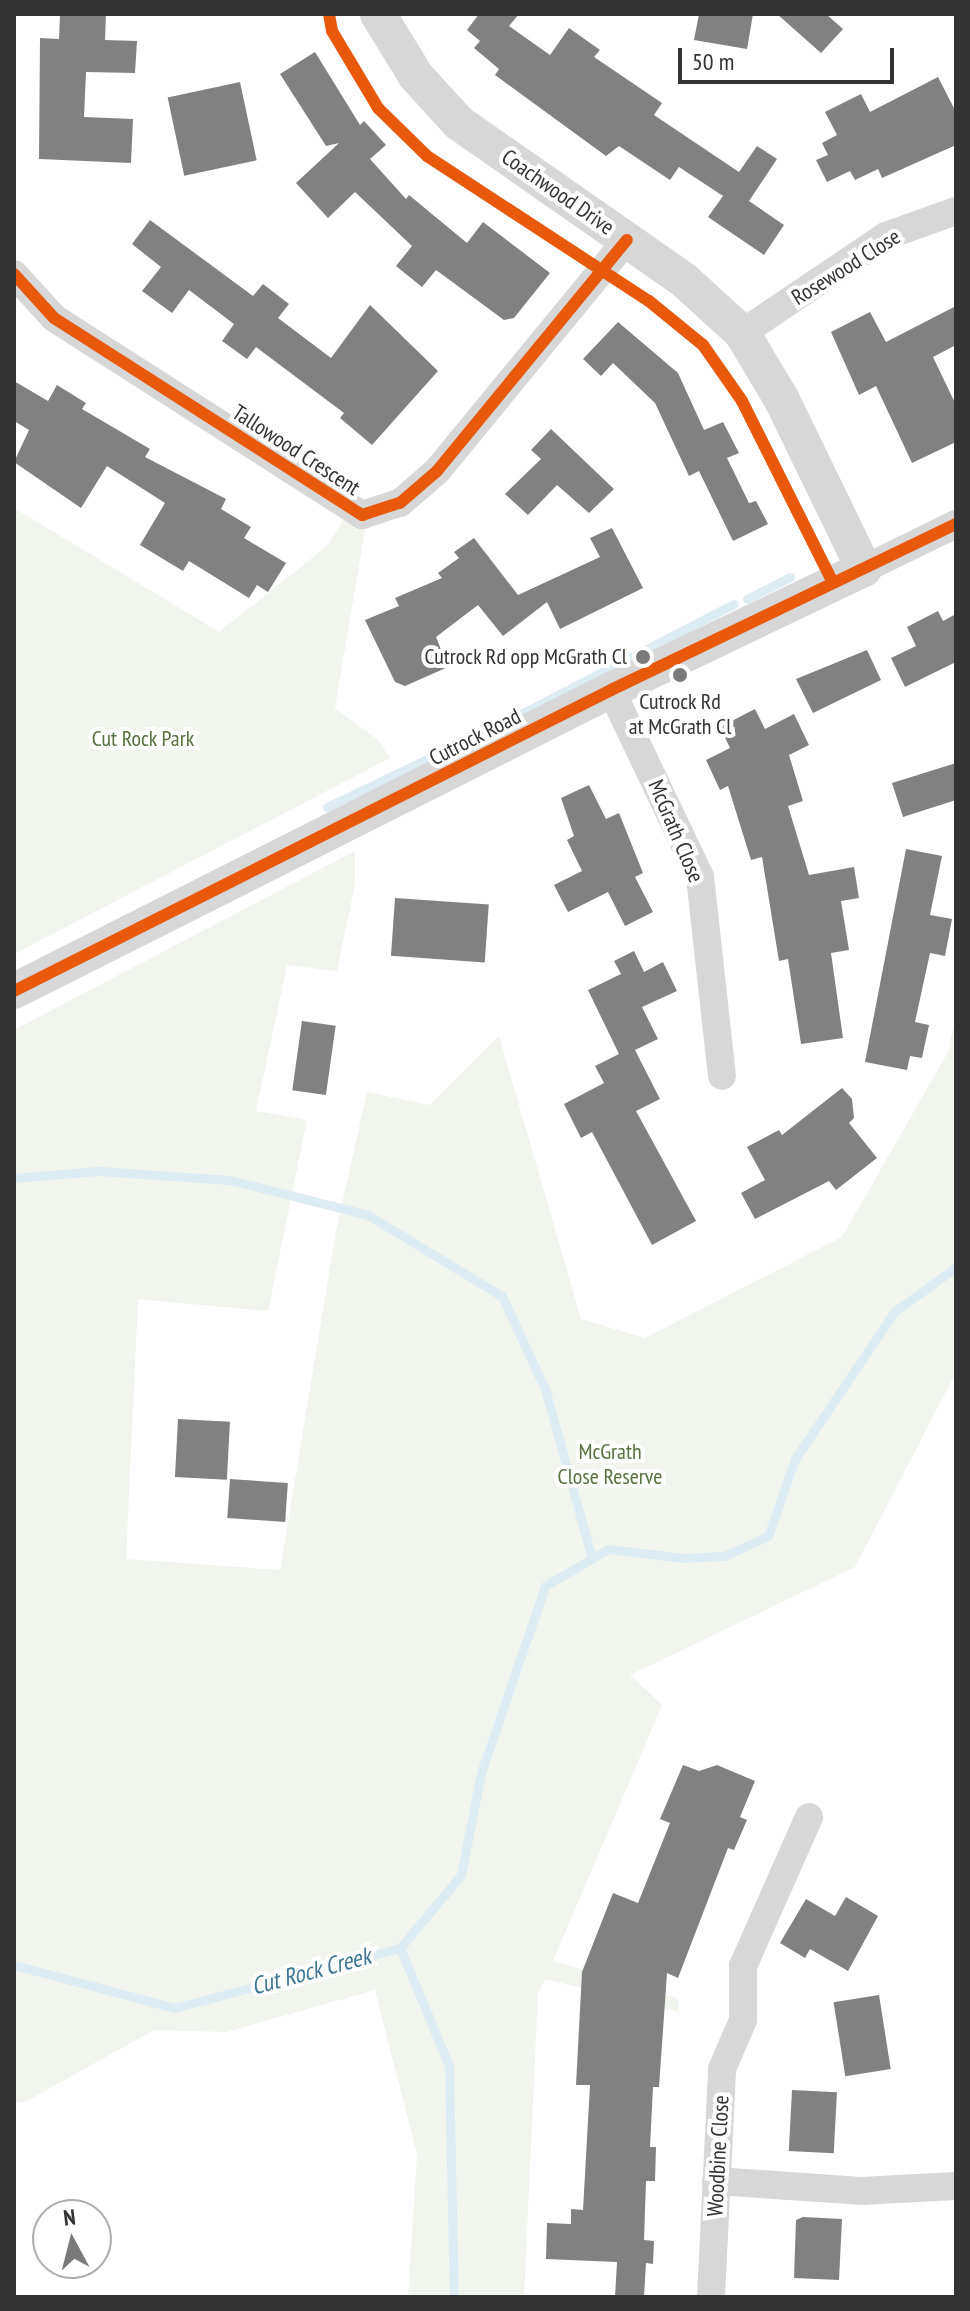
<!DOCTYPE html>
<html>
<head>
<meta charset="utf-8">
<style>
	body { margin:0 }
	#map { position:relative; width:970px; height:2311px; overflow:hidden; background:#fff; font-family:"PT Sans Narrow",sans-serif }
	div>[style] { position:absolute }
	.green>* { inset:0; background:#f1f5ed }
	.stream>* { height:9px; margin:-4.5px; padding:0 4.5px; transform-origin:4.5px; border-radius:4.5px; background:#ddebf3 }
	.building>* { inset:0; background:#818181; transform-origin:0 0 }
	.minor>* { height:28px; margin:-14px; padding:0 14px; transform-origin:14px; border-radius:14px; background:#d7d7d7 }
	.tertiary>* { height:36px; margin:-18px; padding:0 18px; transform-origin:18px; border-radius:18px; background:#d7d7d7 }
	.cycleway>* { height:12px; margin:-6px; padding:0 6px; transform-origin:6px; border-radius:6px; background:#e8590c }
	.dots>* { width:22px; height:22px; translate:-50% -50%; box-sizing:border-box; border:4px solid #fff; border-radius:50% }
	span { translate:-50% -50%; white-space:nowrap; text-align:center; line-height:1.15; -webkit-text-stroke:8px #fff; paint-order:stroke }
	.street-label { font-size:22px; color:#333 }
	.poi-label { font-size:22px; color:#333 }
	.right { translate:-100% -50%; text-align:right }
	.park-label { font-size:22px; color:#56703f }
	.water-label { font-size:24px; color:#3f7597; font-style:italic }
	.frame { position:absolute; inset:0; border:16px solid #333; pointer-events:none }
	.north { position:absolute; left:32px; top:2199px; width:80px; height:80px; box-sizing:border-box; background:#fff; border:2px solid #adadad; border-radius:50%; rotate:353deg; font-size:22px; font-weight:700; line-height:32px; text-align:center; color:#333 }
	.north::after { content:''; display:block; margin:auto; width:28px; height:36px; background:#7a7a7a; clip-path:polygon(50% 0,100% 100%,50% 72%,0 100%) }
	.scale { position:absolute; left:678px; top:48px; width:216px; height:36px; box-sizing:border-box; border:4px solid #333; border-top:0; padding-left:10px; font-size:24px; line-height:28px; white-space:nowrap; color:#333; -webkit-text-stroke:6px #fff; paint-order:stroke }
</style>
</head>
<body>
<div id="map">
	<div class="green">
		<div style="clip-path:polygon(14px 508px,219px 632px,327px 546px,344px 519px,366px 524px,335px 708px,377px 739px,390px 758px,14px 954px)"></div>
		<div style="clip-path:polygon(355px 851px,355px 884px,337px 971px,287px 965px,256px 1111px,307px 1120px,268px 1311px,138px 1299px,126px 1559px,280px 1570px,336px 1231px,367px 1092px,430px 1105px,499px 1036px,581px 1319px,645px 1338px,842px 1237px,948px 1052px,956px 1014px,956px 1372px,855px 1567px,630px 1675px,662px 1705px,553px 1961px,677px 1998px,679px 2012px,545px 1979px,538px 1994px,524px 2297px,408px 2297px,417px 2154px,375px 1990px,227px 2032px,154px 2030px,25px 2102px,14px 2102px,14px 1030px)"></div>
	</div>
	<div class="stream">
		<div style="left:747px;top:599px;width:48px;rotate:-27.1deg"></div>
		<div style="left:517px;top:716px;width:244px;rotate:-27.3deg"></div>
		<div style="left:327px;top:807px;width:204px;rotate:-25.6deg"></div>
		<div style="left:14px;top:1178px;width:85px;rotate:-4.7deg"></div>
		<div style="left:99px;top:1171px;width:131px;rotate:3.9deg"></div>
		<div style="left:230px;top:1180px;width:142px;rotate:14.2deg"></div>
		<div style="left:368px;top:1215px;width:157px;rotate:31.2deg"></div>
		<div style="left:502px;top:1296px;width:102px;rotate:65.2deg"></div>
		<div style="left:545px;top:1389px;width:175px;rotate:74.5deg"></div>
		<div style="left:400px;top:1948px;width:95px;rotate:-50.1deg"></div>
		<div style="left:461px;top:1875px;width:104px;rotate:-78.9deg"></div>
		<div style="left:481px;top:1773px;width:198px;rotate:-71.1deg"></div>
		<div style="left:545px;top:1586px;width:73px;rotate:-30.4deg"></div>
		<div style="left:608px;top:1549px;width:76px;rotate:6.8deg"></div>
		<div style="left:683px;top:1558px;width:41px;rotate:-2.8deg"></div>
		<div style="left:724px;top:1556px;width:48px;rotate:-24.4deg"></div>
		<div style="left:768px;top:1536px;width:82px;rotate:-70.7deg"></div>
		<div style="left:795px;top:1459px;width:177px;rotate:-56deg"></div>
		<div style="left:894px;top:1312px;width:77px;rotate:-36deg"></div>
		<div style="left:14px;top:1965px;width:166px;rotate:15deg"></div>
		<div style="left:174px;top:2008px;width:234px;rotate:-14.9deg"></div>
		<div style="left:400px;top:1948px;width:128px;rotate:67.4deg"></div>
		<div style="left:449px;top:2066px;width:231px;rotate:88.8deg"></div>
	</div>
	<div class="building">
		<div style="clip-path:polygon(60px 14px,106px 14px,105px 40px,137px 41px,135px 73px,86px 72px,84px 117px,133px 119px,131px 163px,39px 159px,40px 38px,59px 39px)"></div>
		<div style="clip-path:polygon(479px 14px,519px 14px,509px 26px,550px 55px,569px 28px,600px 50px,594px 57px,662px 103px,654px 115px,739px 172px,757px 146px,777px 159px,749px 201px,784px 225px,764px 255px,708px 217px,723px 196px,679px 167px,670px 180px,619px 146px,606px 156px,495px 75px,499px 69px,474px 48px,480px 41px,467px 30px)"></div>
		<div style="clip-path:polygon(699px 14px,753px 14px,747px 49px,694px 40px)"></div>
		<div style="clip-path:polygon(777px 14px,826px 14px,843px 29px,821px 53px)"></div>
		<div style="clip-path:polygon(315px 52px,360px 125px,364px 121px,386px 145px,370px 159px,406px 199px,409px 195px,467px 243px,483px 222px,550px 273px,514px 318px,504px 320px,436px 270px,422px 287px,396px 266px,412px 246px,355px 192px,328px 218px,296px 183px,339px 143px,326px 146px,280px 74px)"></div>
		<div style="clip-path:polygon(938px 77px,956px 112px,956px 145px,882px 178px,878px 169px,855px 180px,850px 171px,827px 182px,816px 160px,828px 155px,822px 143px,837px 135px,825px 112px,861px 94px,870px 112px)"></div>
		<div style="left:240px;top:82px;width:80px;height:74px;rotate:78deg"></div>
		<div style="clip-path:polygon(150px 220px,253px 296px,263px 284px,289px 304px,278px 318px,331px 358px,370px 305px,438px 371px,372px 445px,340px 418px,344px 413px,256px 347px,247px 359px,222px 341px,234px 324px,189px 290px,172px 313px,142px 291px,161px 267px,132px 244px)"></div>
		<div style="clip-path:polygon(956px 306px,956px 345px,933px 357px,956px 405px,956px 442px,912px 463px,876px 386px,859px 395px,831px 332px,870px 312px,886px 342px)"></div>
		<div style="clip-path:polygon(618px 322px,678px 373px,704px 430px,723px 422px,739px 453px,727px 458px,749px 503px,756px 501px,768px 524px,733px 541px,699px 471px,689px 476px,655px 403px,613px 363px,601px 376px,583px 359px)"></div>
		<div style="clip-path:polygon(14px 381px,48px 401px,57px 385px,86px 403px,82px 409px,150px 449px,145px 457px,226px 499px,221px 509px,251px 527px,244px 538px,286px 563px,268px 592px,257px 585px,249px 598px,189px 561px,183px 571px,140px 545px,165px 503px,107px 466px,81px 508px,14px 462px,29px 430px,14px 421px)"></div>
		<div style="clip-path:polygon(551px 429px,614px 489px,589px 513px,557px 485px,528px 515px,505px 494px,541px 459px,531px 450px)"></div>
		<div style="clip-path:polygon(612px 528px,643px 588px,560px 629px,547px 602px,503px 636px,478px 605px,436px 637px,448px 667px,405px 686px,395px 682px,365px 620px,399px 606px,395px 598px,442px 578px,438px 573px,459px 558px,454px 552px,474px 538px,518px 595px,600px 557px,590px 538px)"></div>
		<div style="clip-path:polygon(938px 611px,943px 621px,956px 614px,956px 662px,905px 687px,891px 658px,916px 646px,907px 627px)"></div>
		<div style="clip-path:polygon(867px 650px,881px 680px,813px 713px,796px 679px)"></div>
		<div style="clip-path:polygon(755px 709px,765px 729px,794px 714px,809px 745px,789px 755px,803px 801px,788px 806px,809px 875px,854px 867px,859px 898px,841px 901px,849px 950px,831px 953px,843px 1038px,801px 1044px,788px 959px,779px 961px,762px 857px,751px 860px,728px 786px,720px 790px,706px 760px,730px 748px,720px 727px)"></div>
		<div style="clip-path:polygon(956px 763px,956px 800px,903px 817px,892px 783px)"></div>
		<div style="clip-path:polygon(589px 785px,606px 819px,619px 813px,643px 873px,635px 877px,653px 912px,625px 926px,608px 892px,568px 912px,554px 885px,582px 871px,567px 840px,574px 836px,561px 798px)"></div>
		<div style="clip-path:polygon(906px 849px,942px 856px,930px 915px,952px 919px,945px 956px,930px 953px,915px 1022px,929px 1025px,922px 1058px,910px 1056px,907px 1070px,865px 1062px)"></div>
		<div style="left:395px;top:898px;width:94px;height:58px;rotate:4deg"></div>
		<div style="clip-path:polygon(634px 951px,644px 972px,663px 962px,677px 991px,642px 1007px,658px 1039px,635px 1050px,660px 1099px,636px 1111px,696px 1221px,652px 1245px,592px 1132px,581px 1138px,564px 1104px,604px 1083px,595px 1066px,619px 1054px,588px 990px,621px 974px,614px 961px)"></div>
		<div style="left:302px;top:1021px;width:34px;height:70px;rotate:8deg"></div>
		<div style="clip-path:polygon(842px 1088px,852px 1099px,854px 1118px,849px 1123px,877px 1158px,836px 1190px,829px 1181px,755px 1219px,741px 1193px,765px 1180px,747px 1147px,779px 1130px,782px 1135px)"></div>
		<div style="left:178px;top:1419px;width:52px;height:58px;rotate:3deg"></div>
		<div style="left:230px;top:1479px;width:58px;height:39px;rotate:4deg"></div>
		<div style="clip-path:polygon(683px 1765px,699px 1771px,717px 1765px,755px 1781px,740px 1817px,747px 1820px,734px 1850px,728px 1848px,678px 1978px,667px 1973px,659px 2087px,653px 2087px,650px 2147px,656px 2147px,655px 2181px,646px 2181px,644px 2240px,654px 2241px,653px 2264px,646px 2263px,644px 2297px,615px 2297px,617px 2262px,546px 2259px,547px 2223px,571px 2224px,571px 2209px,583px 2210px,590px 2085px,576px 2085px,582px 1972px,613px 1893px,638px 1903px,670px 1823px,660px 1819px)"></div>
		<div style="clip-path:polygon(846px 1897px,878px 1916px,848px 1971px,810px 1949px,805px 1958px,780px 1943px,806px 1899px,835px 1916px)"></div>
		<div style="left:879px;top:1995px;width:75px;height:46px;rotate:81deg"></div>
		<div style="left:792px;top:2090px;width:45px;height:61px;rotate:3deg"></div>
		<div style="clip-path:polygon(803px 2217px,842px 2219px,839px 2280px,794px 2278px,796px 2220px)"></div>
	</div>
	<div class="minor">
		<div style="left:14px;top:274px;width:59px;rotate:47.7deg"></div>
		<div style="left:54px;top:318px;width:366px;rotate:32.6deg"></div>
		<div style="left:362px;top:515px;width:40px;rotate:-18deg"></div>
		<div style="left:400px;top:503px;width:49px;rotate:-40.9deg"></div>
		<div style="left:437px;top:471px;width:299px;rotate:-50.6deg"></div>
		<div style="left:742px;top:333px;width:174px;rotate:-34deg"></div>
		<div style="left:886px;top:236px;width:74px;rotate:-19.7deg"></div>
		<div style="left:864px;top:569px;width:102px;rotate:-26.1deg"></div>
		<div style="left:611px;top:690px;width:207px;rotate:64.5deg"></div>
		<div style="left:700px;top:877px;width:200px;rotate:83.7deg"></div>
		<div style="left:716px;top:2181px;width:145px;rotate:3.9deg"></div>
		<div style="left:861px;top:2191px;width:95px;rotate:-3deg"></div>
		<div style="left:711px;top:2297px;width:228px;rotate:-87.2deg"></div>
		<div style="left:722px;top:2069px;width:53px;rotate:-66.8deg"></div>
		<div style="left:743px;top:2020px;width:54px;rotate:-90deg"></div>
		<div style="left:743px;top:1966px;width:163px;rotate:-66.1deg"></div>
	</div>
	<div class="tertiary">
		<div style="left:14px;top:991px;width:669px;rotate:-26.76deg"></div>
		<div style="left:611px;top:690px;width:280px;rotate:-25.6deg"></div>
		<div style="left:864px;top:569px;width:188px;rotate:-115.9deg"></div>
		<div style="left:782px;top:400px;width:78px;rotate:-120.8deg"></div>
		<div style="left:742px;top:333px;width:79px;rotate:-137.6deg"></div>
		<div style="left:684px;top:280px;width:274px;rotate:-145.1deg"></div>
		<div style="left:459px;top:123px;width:64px;rotate:-132.5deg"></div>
		<div style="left:416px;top:76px;width:73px;rotate:-121.5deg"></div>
	</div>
	<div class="cycleway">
		<div style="left:329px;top:14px;width:17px;rotate:80deg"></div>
		<div style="left:332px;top:31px;width:90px;rotate:59.1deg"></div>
		<div style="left:378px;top:108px;width:69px;rotate:44.4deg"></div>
		<div style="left:427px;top:156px;width:265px;rotate:33.2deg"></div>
		<div style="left:649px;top:301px;width:70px;rotate:39.2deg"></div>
		<div style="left:703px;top:345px;width:68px;rotate:55.1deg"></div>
		<div style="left:742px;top:401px;width:203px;rotate:63.4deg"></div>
		<div style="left:14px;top:274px;width:59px;rotate:47.7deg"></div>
		<div style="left:54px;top:318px;width:366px;rotate:32.6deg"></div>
		<div style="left:362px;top:515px;width:40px;rotate:-18deg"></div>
		<div style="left:400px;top:503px;width:49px;rotate:-40.9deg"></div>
		<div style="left:437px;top:471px;width:299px;rotate:-50.6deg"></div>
		<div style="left:14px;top:991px;width:669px;rotate:-26.76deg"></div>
		<div style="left:611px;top:690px;width:383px;rotate:-25.7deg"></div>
	</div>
	<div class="dots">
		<div style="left:643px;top:657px;background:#7a7a7a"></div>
		<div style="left:680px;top:675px;background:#7a7a7a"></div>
	</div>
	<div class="street-label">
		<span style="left:558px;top:192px;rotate:35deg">Coachwood Drive</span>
		<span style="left:846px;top:267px;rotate:-32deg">Rosewood Close</span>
		<span style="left:296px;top:450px;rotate:33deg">Tallowood Crescent</span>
		<span style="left:475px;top:737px;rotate:-27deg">Cutrock Road</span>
		<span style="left:676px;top:831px;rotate:67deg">McGrath Close</span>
		<span style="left:718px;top:2156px;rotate:-87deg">Woodbine Close</span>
	</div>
	<div class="poi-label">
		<span class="right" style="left:627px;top:657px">Cutrock Rd opp McGrath Cl</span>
		<span style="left:680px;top:714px">Cutrock Rd<br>at McGrath Cl</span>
	</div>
	<div class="park-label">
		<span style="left:143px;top:739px">Cut Rock Park</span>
		<span style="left:610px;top:1464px">McGrath<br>Close Reserve</span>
	</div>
	<div class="water-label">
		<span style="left:311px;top:1971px;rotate:-15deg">Cut Rock Creek</span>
	</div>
	<div class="frame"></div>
	<div class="north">N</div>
	<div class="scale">50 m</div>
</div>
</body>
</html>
